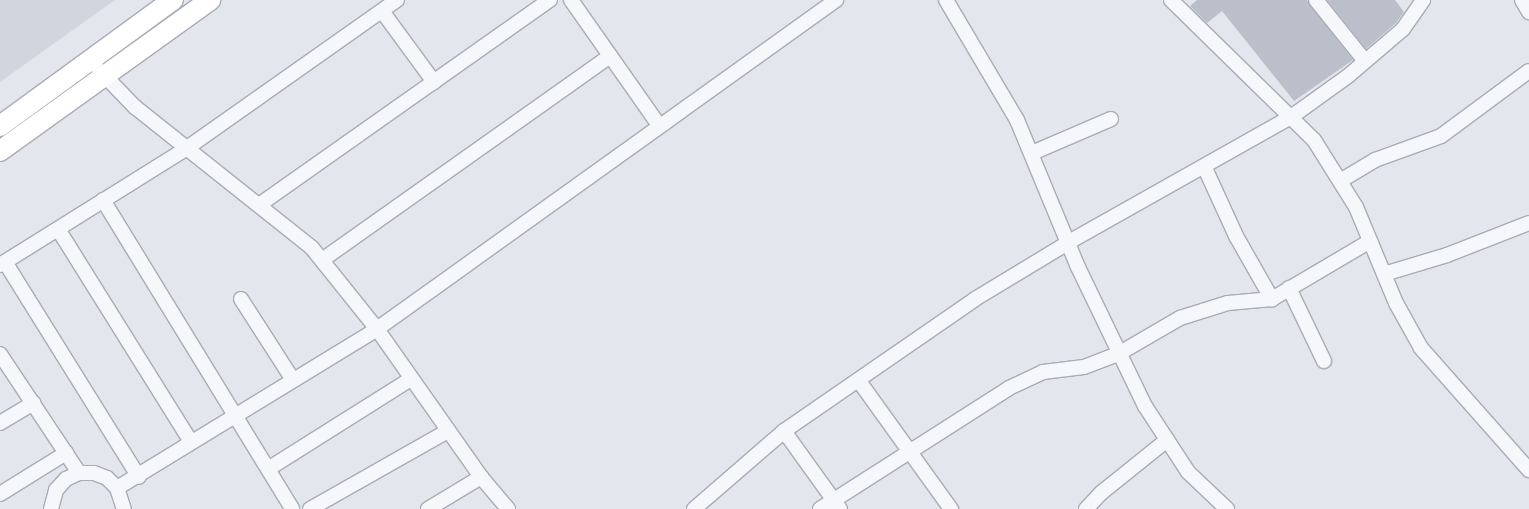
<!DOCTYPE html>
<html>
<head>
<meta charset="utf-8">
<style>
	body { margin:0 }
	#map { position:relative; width:1529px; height:509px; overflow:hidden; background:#e3e6ec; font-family:Quicksand,sans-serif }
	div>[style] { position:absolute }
	.built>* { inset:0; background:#d1d5de }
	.building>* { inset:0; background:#babfca }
	.roads { filter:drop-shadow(1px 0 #a7acb7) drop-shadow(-1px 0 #a7acb7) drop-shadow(0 1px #a7acb7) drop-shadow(0 -1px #a7acb7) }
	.street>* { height:14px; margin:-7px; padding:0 7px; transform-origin:7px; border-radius:7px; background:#f6f7fa }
	.secondary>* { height:20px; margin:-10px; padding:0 10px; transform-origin:10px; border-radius:10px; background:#fff }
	span { translate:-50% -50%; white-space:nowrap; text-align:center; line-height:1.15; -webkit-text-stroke:4.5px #f3f5f9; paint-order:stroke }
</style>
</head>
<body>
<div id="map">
	<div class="built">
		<div style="clip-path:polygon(0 0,115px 0,0 82px)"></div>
	</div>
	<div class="building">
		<div style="clip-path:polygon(1197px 0,1307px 0,1353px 60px,1294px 101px,1222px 11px,1207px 23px,1190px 6px)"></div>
		<div style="clip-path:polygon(1327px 0,1395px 0,1404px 12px,1396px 23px,1366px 49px)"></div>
	</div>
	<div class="roads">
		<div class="street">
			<div style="left:571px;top:0;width:153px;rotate:54.9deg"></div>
			<div style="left:946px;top:0;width:139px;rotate:59.4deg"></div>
			<div style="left:1017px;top:120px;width:159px;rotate:67.5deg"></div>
			<div style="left:1078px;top:267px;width:154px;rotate:64.3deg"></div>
			<div style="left:1145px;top:406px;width:79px;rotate:56.9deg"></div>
			<div style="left:1188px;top:472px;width:54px;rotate:43.5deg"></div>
			<div style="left:1171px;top:0;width:200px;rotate:44.4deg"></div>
			<div style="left:1314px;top:140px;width:79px;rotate:57.9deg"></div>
			<div style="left:1356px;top:207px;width:104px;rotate:67.4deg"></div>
			<div style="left:1396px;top:303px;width:51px;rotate:60.9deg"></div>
			<div style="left:1421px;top:348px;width:163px;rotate:48.5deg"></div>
			<div style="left:1316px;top:0;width:78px;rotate:51.2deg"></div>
			<div style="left:1522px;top:0;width:14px;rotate:60deg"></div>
			<div style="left:382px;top:11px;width:88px;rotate:53.8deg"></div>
			<div style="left:99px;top:70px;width:52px;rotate:45.8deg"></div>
			<div style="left:135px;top:107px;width:226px;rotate:38.5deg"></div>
			<div style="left:312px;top:248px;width:104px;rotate:51.3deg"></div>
			<div style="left:377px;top:329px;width:181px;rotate:54.9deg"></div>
			<div style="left:481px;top:477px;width:42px;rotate:49.8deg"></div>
			<div style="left:1032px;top:153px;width:86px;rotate:-23.3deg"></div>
			<div style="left:1204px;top:166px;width:77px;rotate:65.4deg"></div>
			<div style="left:1236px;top:236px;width:73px;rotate:60.3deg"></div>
			<div style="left:1340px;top:181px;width:41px;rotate:-31deg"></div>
			<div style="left:1375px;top:160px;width:70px;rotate:-20deg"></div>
			<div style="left:1441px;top:136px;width:109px;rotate:-36.5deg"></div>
			<div style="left:103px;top:200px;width:362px;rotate:58.5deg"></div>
			<div style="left:259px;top:205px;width:356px;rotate:-35.2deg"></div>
			<div style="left:58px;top:229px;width:251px;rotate:58deg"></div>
			<div style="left:322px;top:260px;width:353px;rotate:-35.3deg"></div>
			<div style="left:5px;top:262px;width:253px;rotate:58.1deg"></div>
			<div style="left:0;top:265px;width:221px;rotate:-32deg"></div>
			<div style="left:187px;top:148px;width:257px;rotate:-35.2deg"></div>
			<div style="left:1384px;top:274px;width:66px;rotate:-16.8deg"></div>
			<div style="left:1447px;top:255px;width:88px;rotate:-21.3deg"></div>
			<div style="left:1289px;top:288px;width:81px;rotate:64.4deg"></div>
			<div style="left:241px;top:299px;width:96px;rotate:57.3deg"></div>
			<div style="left:0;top:354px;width:143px;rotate:56.4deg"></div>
			<div style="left:859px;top:381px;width:158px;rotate:54.3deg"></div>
			<div style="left:0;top:423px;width:39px;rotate:-31deg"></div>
			<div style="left:268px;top:469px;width:169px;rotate:-32.2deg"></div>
			<div style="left:117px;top:488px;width:305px;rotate:-31.4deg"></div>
			<div style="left:377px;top:329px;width:565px;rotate:-35.63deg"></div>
			<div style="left:0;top:494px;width:78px;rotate:-31.8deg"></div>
			<div style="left:51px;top:509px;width:20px;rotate:-75deg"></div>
			<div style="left:56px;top:490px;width:15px;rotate:-48deg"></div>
			<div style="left:66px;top:479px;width:14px;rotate:-25deg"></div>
			<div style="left:79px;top:473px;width:15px"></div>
			<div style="left:94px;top:473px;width:14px;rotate:21deg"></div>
			<div style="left:107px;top:478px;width:14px;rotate:45deg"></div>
			<div style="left:117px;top:488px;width:22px;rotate:72deg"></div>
			<div style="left:310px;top:509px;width:159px;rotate:-29.5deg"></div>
			<div style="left:428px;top:509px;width:62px;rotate:-31.1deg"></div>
			<div style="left:694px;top:509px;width:119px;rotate:-40.9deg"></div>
			<div style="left:820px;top:509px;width:224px;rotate:-32.6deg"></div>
			<div style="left:1009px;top:388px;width:38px;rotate:-25deg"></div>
			<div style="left:1043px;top:372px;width:41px;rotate:-7deg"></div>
			<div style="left:1084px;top:367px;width:36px;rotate:-21deg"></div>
			<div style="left:1118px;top:354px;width:72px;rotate:-30.1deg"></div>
			<div style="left:1180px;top:318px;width:50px;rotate:-17.4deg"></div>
			<div style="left:1228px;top:303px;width:44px;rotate:-5.2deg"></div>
			<div style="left:1272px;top:299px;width:114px;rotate:-30.6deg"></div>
			<div style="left:840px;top:509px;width:96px;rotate:-125.7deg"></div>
			<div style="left:784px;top:431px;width:232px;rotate:-34.6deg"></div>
			<div style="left:975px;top:299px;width:110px;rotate:-31.2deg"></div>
			<div style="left:1069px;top:242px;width:255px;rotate:-29.4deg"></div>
			<div style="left:1291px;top:117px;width:70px;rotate:-35.7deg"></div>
			<div style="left:1348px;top:76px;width:72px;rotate:-40.5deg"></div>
			<div style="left:1403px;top:29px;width:35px;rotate:-55deg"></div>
			<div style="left:1086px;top:509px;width:22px;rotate:-47deg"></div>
			<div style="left:1101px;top:493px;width:85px;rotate:-38.8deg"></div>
		</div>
		<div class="secondary">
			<div style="left:0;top:126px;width:214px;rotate:-36.1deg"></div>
			<div style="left:0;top:151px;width:259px;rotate:-35.7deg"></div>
		</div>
	</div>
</div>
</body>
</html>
